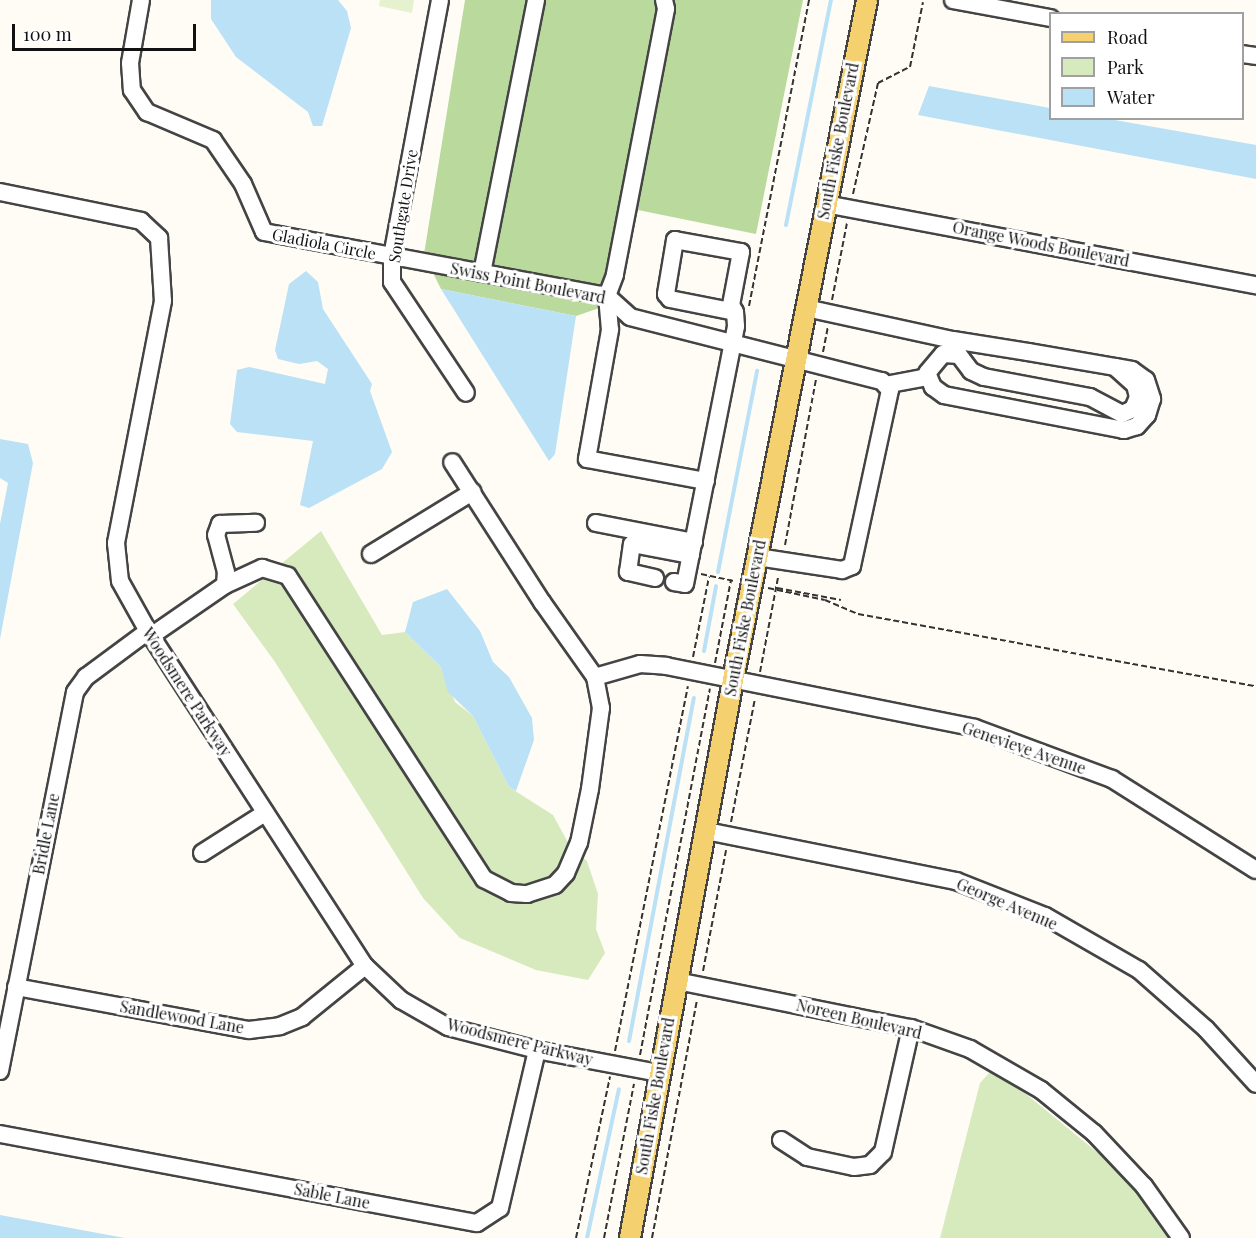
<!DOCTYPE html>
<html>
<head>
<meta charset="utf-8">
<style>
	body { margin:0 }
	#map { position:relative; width:1256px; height:1238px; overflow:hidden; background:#fffcf5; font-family:"Playfair Display",serif }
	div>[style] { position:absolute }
	.green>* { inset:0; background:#d6eabe }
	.forest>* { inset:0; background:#bada9d }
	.pitch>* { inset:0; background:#e6f1cf }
	.water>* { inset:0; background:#bae1f5 }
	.stream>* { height:4px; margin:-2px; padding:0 2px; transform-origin:2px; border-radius:2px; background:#bae1f5 }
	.path>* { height:2px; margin-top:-1px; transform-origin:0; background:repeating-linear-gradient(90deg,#333 0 6px,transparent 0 9px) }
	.roads { filter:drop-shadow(2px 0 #444) drop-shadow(-2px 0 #444) drop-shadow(0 2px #444) drop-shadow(0 -2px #444) }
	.minor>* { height:16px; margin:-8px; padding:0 8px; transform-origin:8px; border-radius:8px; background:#fff }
	.major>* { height:20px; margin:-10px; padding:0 10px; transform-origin:10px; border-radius:10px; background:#f5d06e }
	span { translate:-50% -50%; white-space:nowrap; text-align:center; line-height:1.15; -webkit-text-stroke:6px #fff; paint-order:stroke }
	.street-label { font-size:16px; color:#111 }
	.legend { position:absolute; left:1049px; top:12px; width:195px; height:108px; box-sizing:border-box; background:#fff; border:2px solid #a0a0a0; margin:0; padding:8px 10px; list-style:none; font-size:18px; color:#111 }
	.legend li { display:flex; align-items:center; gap:12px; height:30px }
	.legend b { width:30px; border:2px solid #a0a0a0 }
	.scale { position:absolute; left:12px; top:24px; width:184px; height:27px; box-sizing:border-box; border:3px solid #111; border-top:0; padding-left:8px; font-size:18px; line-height:21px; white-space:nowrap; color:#111; -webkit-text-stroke:4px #fff; paint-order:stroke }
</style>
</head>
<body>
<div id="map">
	<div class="green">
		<div style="clip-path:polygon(321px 531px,382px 635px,405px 632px,441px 667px,455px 702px,473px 716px,509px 787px,553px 815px,571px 848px,552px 879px,527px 886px,512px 886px,489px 874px,292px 570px,281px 564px)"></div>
		<div style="clip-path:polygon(268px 575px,284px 581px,479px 883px,526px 901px,541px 899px,557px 892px,581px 856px,587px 861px,598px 894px,596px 929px,605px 953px,588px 980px,536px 970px,460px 938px,423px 898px,275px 662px,233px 604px)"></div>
		<div style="clip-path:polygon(990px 1072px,1015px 1085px,1115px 1167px,1146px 1199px,1173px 1238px,940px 1238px,980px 1083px)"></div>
	</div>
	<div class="forest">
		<div style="clip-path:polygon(465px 0,803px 0,756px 234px,638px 210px,619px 295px,608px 289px,424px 254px)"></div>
		<div style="clip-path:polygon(432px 271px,586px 299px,608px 305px,576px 316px,441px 289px)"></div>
	</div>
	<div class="pitch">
		<div style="clip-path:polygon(380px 0,414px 0,412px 13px,379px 6px)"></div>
	</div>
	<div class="water">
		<div style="clip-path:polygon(211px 0,338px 0,347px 11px,351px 28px,322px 126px,313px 126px,308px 112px,236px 57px,211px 19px)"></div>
		<div style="clip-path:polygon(929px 86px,1050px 108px,1050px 118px,1109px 119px,1256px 145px,1256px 179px,918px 115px)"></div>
		<div style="clip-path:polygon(306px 271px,318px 282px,323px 309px,372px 384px,370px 391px,392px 452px,382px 469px,309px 508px,300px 505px,313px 441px,237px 432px,230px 424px,237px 370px,249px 367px,325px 384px,328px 369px,317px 361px,299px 364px,278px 359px,275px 350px,289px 284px)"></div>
		<div style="clip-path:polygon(441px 289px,576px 316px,555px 454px,549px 461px)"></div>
		<div style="clip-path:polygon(0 439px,28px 444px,33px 463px,0 639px,0 524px,8px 483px,0 478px)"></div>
		<div style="clip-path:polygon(447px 589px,480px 631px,493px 662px,509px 677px,532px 718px,534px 740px,516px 791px,509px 787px,473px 716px,448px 692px,441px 667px,405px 632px,413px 602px)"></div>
		<div style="clip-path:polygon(0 1215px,125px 1238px,0 1238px)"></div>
	</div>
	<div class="stream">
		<div style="left:786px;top:225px;width:229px;rotate:-78.7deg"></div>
		<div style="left:718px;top:572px;width:205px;rotate:-79deg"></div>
		<div style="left:704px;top:651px;width:66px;rotate:-79.5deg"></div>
		<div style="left:629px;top:1041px;width:349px;rotate:-79.3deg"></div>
		<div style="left:587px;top:1238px;width:152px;rotate:-77.9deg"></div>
	</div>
	<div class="path">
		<div style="left:853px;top:194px;width:114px;rotate:-77.3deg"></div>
		<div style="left:878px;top:83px;width:36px;rotate:-27deg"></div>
		<div style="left:910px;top:67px;width:66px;rotate:-78.7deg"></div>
		<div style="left:832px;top:300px;width:78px;rotate:-79deg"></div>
		<div style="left:749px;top:306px;width:312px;rotate:-78.9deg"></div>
		<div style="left:823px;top:352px;width:26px;rotate:-79deg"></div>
		<div style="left:785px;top:545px;width:168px;rotate:-79.4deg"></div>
		<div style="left:701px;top:574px;width:33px;rotate:12deg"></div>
		<div style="left:768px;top:588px;width:58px;rotate:11.9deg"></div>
		<div style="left:825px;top:600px;width:36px;rotate:23deg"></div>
		<div style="left:858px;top:614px;width:404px;rotate:10.3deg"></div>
		<div style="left:777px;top:588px;width:65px;rotate:10.6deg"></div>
		<div style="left:693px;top:657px;width:82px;rotate:-78.7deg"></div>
		<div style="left:715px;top:663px;width:85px;rotate:-79.1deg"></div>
		<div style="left:760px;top:672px;width:96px;rotate:-79.2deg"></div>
		<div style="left:731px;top:822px;width:126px;rotate:-79deg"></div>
		<div style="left:703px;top:971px;width:123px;rotate:-79.2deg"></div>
		<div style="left:615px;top:1051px;width:372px;rotate:-78.7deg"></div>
		<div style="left:640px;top:1055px;width:373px;rotate:-79.2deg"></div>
		<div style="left:576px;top:1238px;width:165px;rotate:-78.1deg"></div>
		<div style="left:604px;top:1238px;width:157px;rotate:-79deg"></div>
		<div style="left:652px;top:1238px;width:242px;rotate:-79.3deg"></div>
	</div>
	<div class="roads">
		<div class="minor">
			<div style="left:141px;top:0;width:64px;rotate:99.9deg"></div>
			<div style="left:130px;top:63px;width:27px;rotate:86deg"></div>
			<div style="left:132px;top:90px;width:27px;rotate:56deg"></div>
			<div style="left:147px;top:112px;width:72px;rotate:23deg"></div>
			<div style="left:213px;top:140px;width:53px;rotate:55.7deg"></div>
			<div style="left:243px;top:184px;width:52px;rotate:66.4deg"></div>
			<div style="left:264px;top:232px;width:349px;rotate:10.6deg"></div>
			<div style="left:607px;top:296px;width:31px;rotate:42deg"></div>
			<div style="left:630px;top:317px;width:260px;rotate:14.3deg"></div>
			<div style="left:882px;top:381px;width:12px;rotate:48deg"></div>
			<div style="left:890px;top:390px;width:180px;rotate:102.2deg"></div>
			<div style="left:852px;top:566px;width:11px;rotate:158deg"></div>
			<div style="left:842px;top:570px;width:86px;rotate:-171.3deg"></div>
			<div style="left:440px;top:0;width:260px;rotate:100.6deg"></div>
			<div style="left:392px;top:256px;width:26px;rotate:90deg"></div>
			<div style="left:392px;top:282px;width:133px;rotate:56.3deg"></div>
			<div style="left:664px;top:0;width:9px;rotate:77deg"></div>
			<div style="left:666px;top:9px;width:271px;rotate:100.9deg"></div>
			<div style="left:615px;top:275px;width:22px;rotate:111deg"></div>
			<div style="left:607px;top:296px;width:34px;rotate:85deg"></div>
			<div style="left:610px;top:330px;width:131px;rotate:100.1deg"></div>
			<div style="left:587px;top:459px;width:121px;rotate:10.5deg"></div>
			<div style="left:953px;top:0;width:99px;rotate:10.5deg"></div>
			<div style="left:1242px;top:54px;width:14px;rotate:8deg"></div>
			<div style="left:0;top:192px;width:144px;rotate:11.6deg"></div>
			<div style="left:141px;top:221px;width:25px;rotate:43deg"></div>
			<div style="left:159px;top:238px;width:63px;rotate:86.4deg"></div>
			<div style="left:163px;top:301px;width:247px;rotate:101deg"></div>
			<div style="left:116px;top:543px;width:38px;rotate:84deg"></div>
			<div style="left:120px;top:581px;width:57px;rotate:60.8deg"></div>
			<div style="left:148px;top:631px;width:399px;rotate:57.1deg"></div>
			<div style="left:365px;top:966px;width:50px;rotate:43.4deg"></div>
			<div style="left:401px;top:1000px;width:54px;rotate:29.9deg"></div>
			<div style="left:448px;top:1027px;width:92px;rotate:14.5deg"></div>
			<div style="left:537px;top:1050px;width:124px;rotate:10.7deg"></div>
			<div style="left:826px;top:204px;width:438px;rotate:10.7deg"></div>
			<div style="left:482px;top:273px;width:278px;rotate:-78.8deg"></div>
			<div style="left:806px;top:308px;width:150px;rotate:12.3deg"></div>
			<div style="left:953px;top:340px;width:76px;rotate:9.1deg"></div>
			<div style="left:1028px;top:352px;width:88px;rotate:9.8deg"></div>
			<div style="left:1115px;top:367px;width:17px;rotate:10deg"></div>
			<div style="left:1132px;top:370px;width:17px;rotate:36deg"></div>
			<div style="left:1146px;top:380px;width:20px;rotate:72deg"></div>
			<div style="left:1152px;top:399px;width:17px;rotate:107deg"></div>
			<div style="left:1147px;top:415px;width:15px;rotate:132deg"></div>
			<div style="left:1137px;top:426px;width:14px;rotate:163deg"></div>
			<div style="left:1124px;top:430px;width:183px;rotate:-169deg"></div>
			<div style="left:944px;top:395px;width:14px;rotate:-144deg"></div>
			<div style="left:933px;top:387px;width:15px;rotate:-113deg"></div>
			<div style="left:927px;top:373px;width:25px;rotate:-50deg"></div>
			<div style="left:943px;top:354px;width:16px;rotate:4deg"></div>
			<div style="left:959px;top:355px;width:20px;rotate:53deg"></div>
			<div style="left:971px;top:371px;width:14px;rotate:25deg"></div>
			<div style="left:984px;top:377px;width:108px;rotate:10.7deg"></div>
			<div style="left:1090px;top:397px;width:36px;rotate:28deg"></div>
			<div style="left:1122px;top:414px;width:12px;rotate:-24deg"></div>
			<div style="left:1133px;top:409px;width:13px;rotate:-67deg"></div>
			<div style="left:1138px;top:397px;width:12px;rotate:-104deg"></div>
			<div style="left:1135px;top:385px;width:27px;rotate:-138deg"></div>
			<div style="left:885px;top:385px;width:44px;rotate:-10.5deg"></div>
			<div style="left:596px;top:523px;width:100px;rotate:11deg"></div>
			<div style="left:371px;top:554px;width:119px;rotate:-31.5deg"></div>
			<div style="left:655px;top:578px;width:28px;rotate:-167deg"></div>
			<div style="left:628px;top:572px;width:28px;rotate:-82deg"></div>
			<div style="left:632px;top:544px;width:60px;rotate:10.6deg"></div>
			<div style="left:674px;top:582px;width:11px;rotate:10deg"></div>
			<div style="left:685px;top:584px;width:263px;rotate:-78.8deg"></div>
			<div style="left:736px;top:326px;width:14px;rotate:-94deg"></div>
			<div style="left:735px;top:312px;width:8px;rotate:-120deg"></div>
			<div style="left:731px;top:305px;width:54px;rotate:-79.3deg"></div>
			<div style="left:741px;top:252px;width:67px;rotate:-169.7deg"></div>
			<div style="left:675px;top:240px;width:55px;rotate:99.5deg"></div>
			<div style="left:666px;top:294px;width:6px;rotate:51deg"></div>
			<div style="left:670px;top:299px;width:66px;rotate:11.3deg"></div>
			<div style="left:225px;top:585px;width:41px;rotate:-24.7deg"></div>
			<div style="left:262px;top:568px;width:27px;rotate:17deg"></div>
			<div style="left:288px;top:576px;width:361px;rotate:57.1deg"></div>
			<div style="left:484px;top:879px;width:30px;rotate:27deg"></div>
			<div style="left:511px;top:893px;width:16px;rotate:4deg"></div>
			<div style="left:527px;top:894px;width:29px;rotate:-18deg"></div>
			<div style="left:555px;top:885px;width:16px;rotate:-47deg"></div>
			<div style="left:566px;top:873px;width:33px;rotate:-67deg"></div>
			<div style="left:579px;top:843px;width:55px;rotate:-78.5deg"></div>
			<div style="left:590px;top:789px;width:82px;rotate:-82.3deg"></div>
			<div style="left:601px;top:708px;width:32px;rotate:-101deg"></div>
			<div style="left:595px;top:677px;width:92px;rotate:-125.2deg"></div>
			<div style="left:542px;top:602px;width:166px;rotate:-122.7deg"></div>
			<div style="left:151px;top:636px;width:90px;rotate:-34.6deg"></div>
			<div style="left:225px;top:585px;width:13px;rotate:-86deg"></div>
			<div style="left:226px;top:572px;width:38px;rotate:-105deg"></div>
			<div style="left:216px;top:535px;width:12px;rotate:-70deg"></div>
			<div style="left:220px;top:524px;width:36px;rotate:-2deg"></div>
			<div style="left:595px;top:677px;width:47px;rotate:-16.1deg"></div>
			<div style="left:640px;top:664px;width:26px;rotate:4deg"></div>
			<div style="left:666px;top:666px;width:315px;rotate:11.3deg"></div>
			<div style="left:975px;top:728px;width:146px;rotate:20.4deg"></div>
			<div style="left:1112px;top:779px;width:170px;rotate:32.3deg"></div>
			<div style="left:706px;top:831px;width:255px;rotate:11.3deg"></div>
			<div style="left:956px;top:881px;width:96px;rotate:21.5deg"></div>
			<div style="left:1045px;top:916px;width:108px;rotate:29.9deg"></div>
			<div style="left:1139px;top:970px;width:89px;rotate:41.4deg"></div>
			<div style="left:1206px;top:1029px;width:74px;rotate:47.7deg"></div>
			<div style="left:202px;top:853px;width:75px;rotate:-32.4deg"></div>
			<div style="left:677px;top:981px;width:239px;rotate:11.4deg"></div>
			<div style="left:911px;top:1028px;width:63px;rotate:19.6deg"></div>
			<div style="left:970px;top:1049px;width:82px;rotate:30deg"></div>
			<div style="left:1041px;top:1090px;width:68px;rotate:39.1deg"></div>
			<div style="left:1094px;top:1133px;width:73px;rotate:46.7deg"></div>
			<div style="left:1144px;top:1186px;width:64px;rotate:54.6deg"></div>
			<div style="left:16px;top:987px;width:237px;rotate:10.5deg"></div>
			<div style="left:249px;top:1030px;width:31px;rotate:-7deg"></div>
			<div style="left:280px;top:1026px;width:24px;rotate:-22deg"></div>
			<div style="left:302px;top:1017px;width:81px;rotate:-39deg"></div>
			<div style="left:0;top:1071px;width:386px;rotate:-78.8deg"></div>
			<div style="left:75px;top:692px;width:19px;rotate:-54deg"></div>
			<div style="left:86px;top:677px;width:77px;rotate:-36.6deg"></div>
			<div style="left:0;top:1134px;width:485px;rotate:10.6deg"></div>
			<div style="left:477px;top:1223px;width:27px;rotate:-33deg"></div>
			<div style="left:500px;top:1208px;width:162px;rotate:-76.8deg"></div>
			<div style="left:781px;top:1140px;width:31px;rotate:33deg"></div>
			<div style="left:807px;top:1157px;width:48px;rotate:12deg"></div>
			<div style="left:854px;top:1167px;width:16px;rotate:-7deg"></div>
			<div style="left:870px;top:1165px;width:18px;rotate:-45deg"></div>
			<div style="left:883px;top:1152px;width:127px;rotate:-77.3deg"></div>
		</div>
		<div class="major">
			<div style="left:630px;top:1238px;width:567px;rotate:-79.54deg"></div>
			<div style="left:733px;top:680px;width:693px;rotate:-78.85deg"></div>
		</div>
	</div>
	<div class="street-label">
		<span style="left:838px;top:141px;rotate:-79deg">South Fiske Boulevard</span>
		<span style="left:403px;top:206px;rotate:-81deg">Southgate Drive</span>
		<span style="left:324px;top:244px;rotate:11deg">Gladiola Circle</span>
		<span style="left:1041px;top:244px;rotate:11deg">Orange Woods Boulevard</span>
		<span style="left:528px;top:283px;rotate:11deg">Swiss Point Boulevard</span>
		<span style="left:745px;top:618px;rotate:-79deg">South Fiske Boulevard</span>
		<span style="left:187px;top:692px;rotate:57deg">Woodsmere Parkway</span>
		<span style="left:1024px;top:748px;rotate:19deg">Genevieve Avenue</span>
		<span style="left:46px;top:834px;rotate:-79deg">Bridle Lane</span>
		<span style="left:1007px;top:904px;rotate:23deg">George Avenue</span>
		<span style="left:182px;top:1017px;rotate:10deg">Sandlewood Lane</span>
		<span style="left:859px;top:1019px;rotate:13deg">Noreen Boulevard</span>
		<span style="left:520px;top:1042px;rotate:14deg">Woodsmere Parkway</span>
		<span style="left:655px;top:1096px;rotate:-80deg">South Fiske Boulevard</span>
		<span style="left:332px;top:1196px;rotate:11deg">Sable Lane</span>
	</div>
	<ul class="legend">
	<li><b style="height:8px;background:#f5d06e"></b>Road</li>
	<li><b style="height:16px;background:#d6eabe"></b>Park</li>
	<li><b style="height:16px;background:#bae1f5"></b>Water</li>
	</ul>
	<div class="scale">100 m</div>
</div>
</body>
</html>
